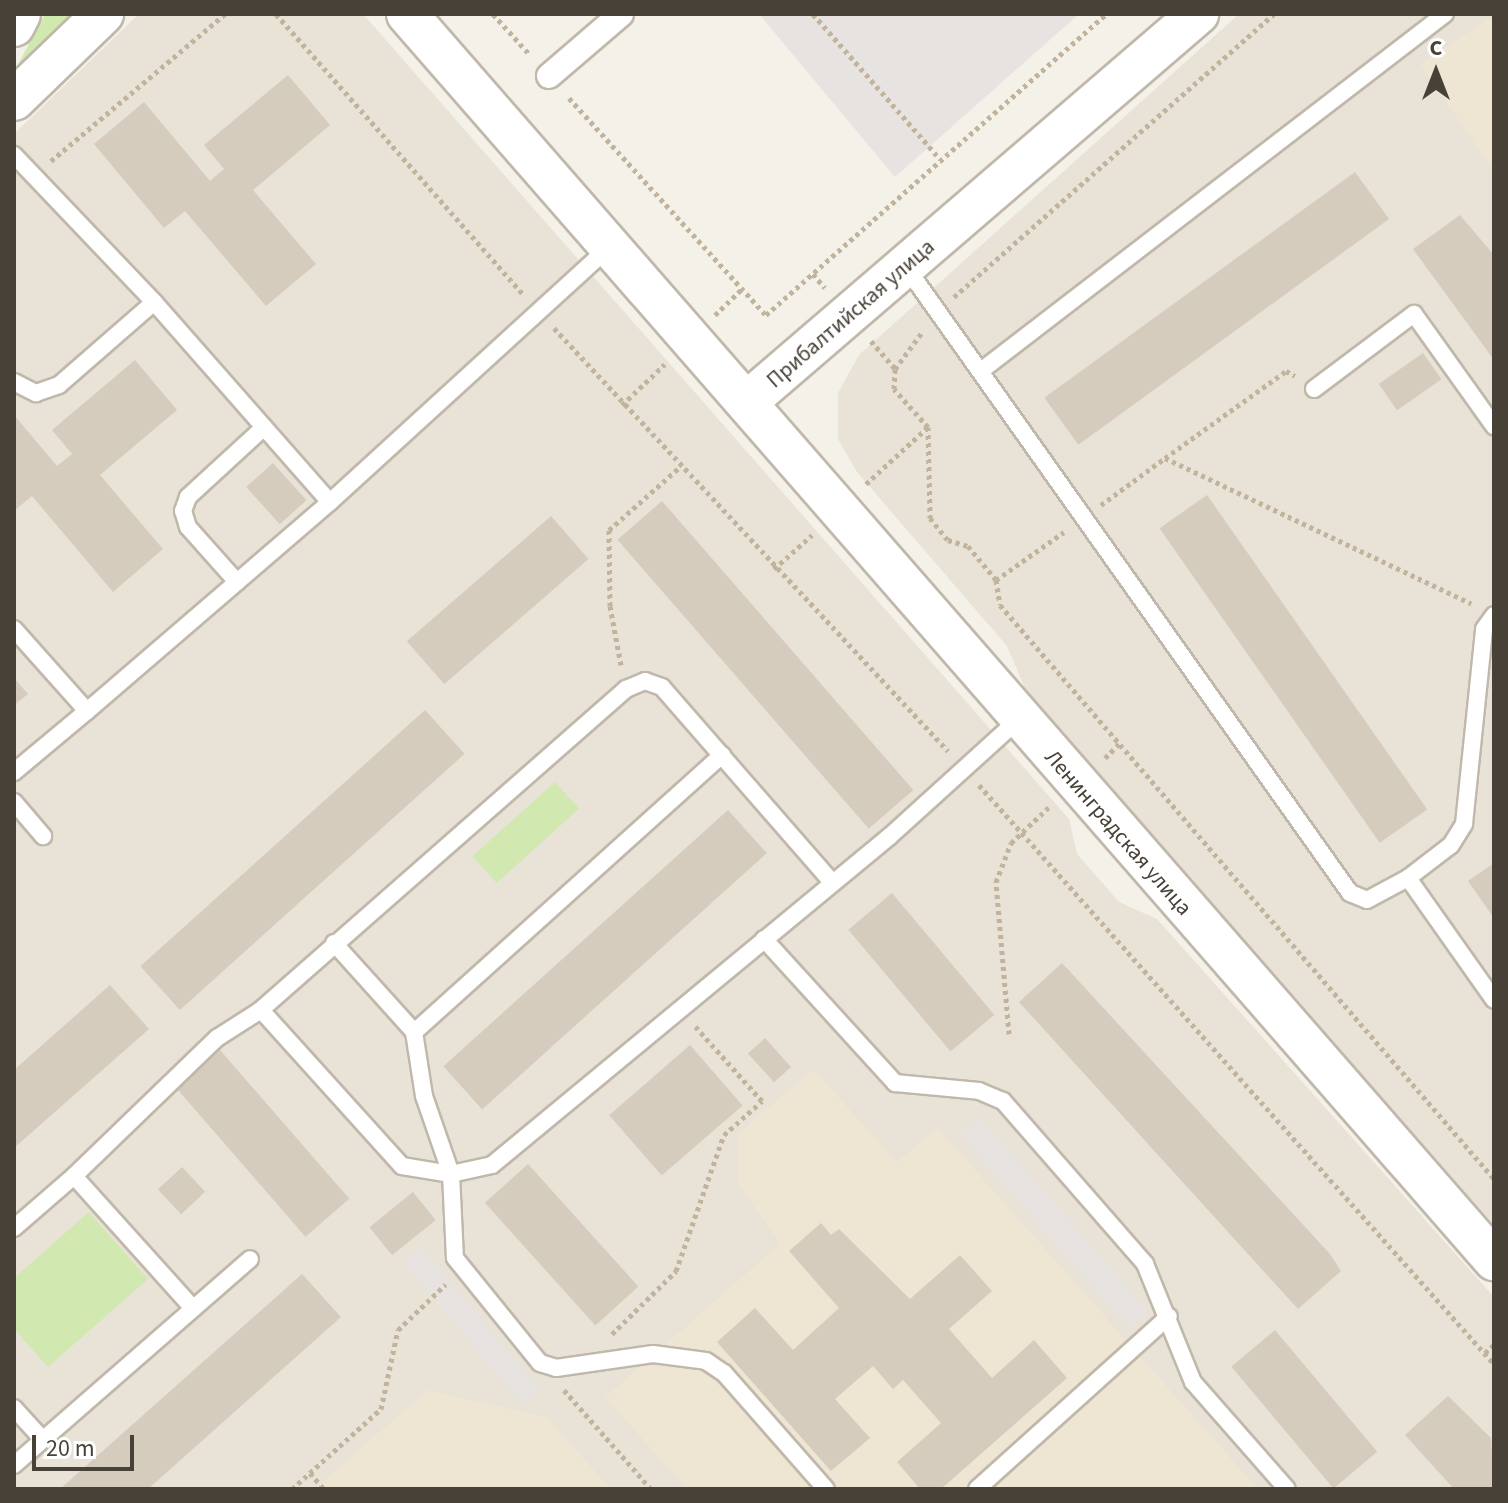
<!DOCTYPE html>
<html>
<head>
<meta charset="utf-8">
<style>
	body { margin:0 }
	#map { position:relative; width:1508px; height:1503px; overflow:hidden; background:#f4f1e9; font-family:"Source Sans 3",sans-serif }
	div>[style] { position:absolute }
	.residential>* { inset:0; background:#e8e2d7 }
	.education>* { inset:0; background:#eee5d2 }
	.green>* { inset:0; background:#d1e9b1; transform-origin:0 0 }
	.parking>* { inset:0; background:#e6e3e0; transform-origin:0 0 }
	.building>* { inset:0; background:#d6ccbe; transform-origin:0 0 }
	.path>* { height:5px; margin-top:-2.5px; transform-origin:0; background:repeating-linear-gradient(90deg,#c2b49c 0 4px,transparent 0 8px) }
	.roads { filter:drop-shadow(2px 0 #c0b8ab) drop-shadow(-2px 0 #c0b8ab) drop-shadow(0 2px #c0b8ab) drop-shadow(0 -2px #c0b8ab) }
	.service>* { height:16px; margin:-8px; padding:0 8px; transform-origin:8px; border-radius:8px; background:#fff }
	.pedestrian>* { height:24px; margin:-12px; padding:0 12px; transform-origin:12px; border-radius:12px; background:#fff }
	.tertiary>* { height:40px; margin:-20px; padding:0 20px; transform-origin:20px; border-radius:20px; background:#fff }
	span { translate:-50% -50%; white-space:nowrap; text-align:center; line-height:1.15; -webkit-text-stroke:7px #fff; paint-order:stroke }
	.street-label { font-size:22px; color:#484137 }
	.frame { position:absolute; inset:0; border:16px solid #484137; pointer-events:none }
	.north { position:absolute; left:1396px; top:32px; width:80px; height:80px; -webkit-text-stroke:6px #fff; paint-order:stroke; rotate:0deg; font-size:22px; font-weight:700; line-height:32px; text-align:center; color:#484137 }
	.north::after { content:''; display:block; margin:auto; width:28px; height:36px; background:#484137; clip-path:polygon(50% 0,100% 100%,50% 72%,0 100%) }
	.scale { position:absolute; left:32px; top:1435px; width:102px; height:36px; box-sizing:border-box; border:4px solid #484137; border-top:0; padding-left:10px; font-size:24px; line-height:28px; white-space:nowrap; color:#484137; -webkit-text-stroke:6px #fff; paint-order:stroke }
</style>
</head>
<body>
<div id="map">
	<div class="residential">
		<div style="clip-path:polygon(139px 14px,363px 14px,1069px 819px,1077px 854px,1119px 902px,1157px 919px,1494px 1297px,1494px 1489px,14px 1489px,14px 134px)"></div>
		<div style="clip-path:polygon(1239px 14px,1494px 14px,1494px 1225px,1029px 698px,1007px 646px,857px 472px,838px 439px,838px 393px,859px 355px)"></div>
	</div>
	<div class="education">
		<div style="clip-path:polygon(1494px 15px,1494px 172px,1420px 64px)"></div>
		<div style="clip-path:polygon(813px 1069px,897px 1162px,937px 1127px,1258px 1489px,687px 1489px,605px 1397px,780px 1244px,738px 1183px,738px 1133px)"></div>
		<div style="clip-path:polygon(427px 1390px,547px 1417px,611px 1489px,315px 1489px)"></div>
	</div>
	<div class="green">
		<div style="clip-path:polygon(45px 14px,78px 14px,14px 74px,14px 72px)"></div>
		<div style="left:555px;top:782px;width:36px;height:111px;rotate:48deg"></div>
		<div style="clip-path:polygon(89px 1212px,148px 1279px,48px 1367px,14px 1329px,14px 1278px)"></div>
	</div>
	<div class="parking">
		<div style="clip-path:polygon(759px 14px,1079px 14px,895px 177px)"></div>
		<div style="left:979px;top:1117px;width:258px;height:25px;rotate:49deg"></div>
		<div style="left:421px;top:1248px;width:185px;height:23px;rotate:50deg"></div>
	</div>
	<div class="building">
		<div style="clip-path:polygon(288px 75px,330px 125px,253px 190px,316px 264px,266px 306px,185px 211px,164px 228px,94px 144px,144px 102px,210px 181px,224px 169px,204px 145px)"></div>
		<div style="left:1355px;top:172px;width:58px;height:384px;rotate:54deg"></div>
		<div style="clip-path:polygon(1460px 215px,1494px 255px,1494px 360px,1413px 249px)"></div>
		<div style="left:1423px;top:353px;width:32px;height:54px;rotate:55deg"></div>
		<div style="clip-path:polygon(135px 360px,177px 410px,100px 475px,163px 549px,113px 592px,32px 496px,14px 511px,14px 415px,57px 466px,72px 454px,52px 430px)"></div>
		<div style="left:273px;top:463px;width:50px;height:36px;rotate:48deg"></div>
		<div style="left:1207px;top:495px;width:384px;height:58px;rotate:55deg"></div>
		<div style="left:662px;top:501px;width:383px;height:59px;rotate:49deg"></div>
		<div style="left:551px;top:516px;width:57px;height:191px;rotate:49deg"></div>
		<div style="clip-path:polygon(14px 678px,28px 694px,14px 705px)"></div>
		<div style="left:425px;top:710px;width:59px;height:383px;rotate:48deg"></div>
		<div style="left:728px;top:810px;width:58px;height:383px;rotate:48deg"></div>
		<div style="clip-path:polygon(1494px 863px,1494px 918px,1468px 881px)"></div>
		<div style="left:892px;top:893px;width:159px;height:57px;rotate:50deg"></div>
		<div style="clip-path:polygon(1062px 963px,1330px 1254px,1341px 1271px,1298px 1309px,1019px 1002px)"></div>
		<div style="clip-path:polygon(110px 985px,149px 1029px,14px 1148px,14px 1070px)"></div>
		<div style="left:765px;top:1038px;width:39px;height:23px;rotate:48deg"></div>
		<div style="left:690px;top:1045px;width:80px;height:107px;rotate:49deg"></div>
		<div style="left:220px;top:1050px;width:197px;height:58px;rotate:49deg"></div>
		<div style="left:528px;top:1164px;width:165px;height:58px;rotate:48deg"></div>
		<div style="left:182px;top:1167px;width:34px;height:33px;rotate:47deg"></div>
		<div style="left:413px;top:1192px;width:36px;height:56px;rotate:51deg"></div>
		<div style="clip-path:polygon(821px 1223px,831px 1235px,839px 1229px,910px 1299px,960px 1255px,992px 1291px,949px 1329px,992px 1378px,1034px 1340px,1067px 1378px,941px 1489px,920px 1489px,897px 1462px,941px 1423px,903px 1380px,893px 1389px,873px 1366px,835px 1399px,870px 1438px,831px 1471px,717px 1342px,755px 1308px,793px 1350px,839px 1308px,789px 1251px)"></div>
		<div style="clip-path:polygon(302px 1274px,341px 1317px,148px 1489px,60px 1489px)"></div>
		<div style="left:1275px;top:1330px;width:159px;height:57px;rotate:50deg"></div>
		<div style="clip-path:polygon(1448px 1396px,1491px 1438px,1494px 1489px,1454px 1489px,1405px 1435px)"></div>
	</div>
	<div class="path">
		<div style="left:276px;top:14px;width:373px;rotate:48.6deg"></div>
		<div style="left:493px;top:14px;width:55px;rotate:47.9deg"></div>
		<div style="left:813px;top:14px;width:193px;rotate:48.8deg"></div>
		<div style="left:569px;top:98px;width:293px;rotate:47.8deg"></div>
		<div style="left:766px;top:315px;width:454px;rotate:-41.5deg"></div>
		<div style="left:51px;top:161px;width:228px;rotate:-40.2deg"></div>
		<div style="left:813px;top:274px;width:18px;rotate:49deg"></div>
		<div style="left:954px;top:297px;width:427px;rotate:-41.5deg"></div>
		<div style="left:715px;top:315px;width:37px;rotate:-44deg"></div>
		<div style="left:554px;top:328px;width:578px;rotate:47.03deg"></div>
		<div style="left:871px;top:341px;width:37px;rotate:49deg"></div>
		<div style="left:622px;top:405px;width:59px;rotate:-43.6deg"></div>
		<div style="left:928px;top:427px;width:91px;rotate:88.7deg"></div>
		<div style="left:930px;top:518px;width:28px;rotate:51deg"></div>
		<div style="left:948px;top:540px;width:21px;rotate:17deg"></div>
		<div style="left:968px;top:546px;width:44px;rotate:50.5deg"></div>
		<div style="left:996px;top:580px;width:25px;rotate:81deg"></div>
		<div style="left:1000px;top:605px;width:757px;rotate:49.28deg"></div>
		<div style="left:1165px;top:458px;width:149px;rotate:-35.7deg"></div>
		<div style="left:1286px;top:371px;width:10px;rotate:29deg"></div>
		<div style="left:866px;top:484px;width:84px;rotate:-42.6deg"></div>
		<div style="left:928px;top:427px;width:51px;rotate:-131.8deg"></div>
		<div style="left:894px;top:389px;width:20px;rotate:-87deg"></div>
		<div style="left:895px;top:369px;width:47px;rotate:-53.6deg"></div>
		<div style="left:1101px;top:505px;width:79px;rotate:-36.3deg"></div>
		<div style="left:1165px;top:458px;width:339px;rotate:25.4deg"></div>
		<div style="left:774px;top:569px;width:51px;rotate:-41.8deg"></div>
		<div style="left:996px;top:580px;width:83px;rotate:-35.2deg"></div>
		<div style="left:621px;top:665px;width:60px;rotate:-100.6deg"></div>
		<div style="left:610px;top:606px;width:76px;rotate:-90.8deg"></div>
		<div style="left:609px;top:530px;width:95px;rotate:-41.6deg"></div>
		<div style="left:1105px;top:758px;width:20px;rotate:-45deg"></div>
		<div style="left:979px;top:785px;width:775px;rotate:48.35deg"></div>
		<div style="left:1009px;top:1034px;width:153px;rotate:-94.9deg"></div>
		<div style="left:996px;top:882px;width:42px;rotate:-69deg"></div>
		<div style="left:1011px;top:843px;width:52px;rotate:-43.5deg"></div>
		<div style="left:612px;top:1334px;width:90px;rotate:-44.5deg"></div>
		<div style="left:676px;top:1271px;width:144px;rotate:-70.6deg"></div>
		<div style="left:724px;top:1135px;width:51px;rotate:-41.8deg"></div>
		<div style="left:762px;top:1101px;width:101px;rotate:-131.8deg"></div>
		<div style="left:1485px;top:1353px;width:12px;rotate:-42deg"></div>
		<div style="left:564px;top:1390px;width:132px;rotate:48.7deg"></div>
		<div style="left:310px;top:1473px;width:21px;rotate:49deg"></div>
		<div style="left:292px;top:1489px;width:120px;rotate:-42deg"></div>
		<div style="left:381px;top:1409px;width:81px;rotate:-77.9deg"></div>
		<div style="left:398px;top:1330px;width:66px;rotate:-43.8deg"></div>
	</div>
	<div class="roads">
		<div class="service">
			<div style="left:14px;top:155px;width:203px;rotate:46.4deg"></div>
			<div style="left:154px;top:302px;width:266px;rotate:48.7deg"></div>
			<div style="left:330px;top:502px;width:321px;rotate:139.3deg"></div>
			<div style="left:87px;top:711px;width:110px;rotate:-131.7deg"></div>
			<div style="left:906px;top:267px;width:767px;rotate:54.65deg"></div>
			<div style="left:1350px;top:893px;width:18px;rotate:22deg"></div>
			<div style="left:1367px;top:900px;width:47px;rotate:-28.2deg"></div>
			<div style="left:1408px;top:878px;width:149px;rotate:54.8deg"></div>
			<div style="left:982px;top:370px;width:584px;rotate:-37.56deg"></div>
			<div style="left:14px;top:382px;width:25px;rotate:27deg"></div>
			<div style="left:36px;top:393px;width:24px;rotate:-19deg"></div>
			<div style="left:59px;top:385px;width:126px;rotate:-41.1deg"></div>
			<div style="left:1314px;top:389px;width:125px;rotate:-36.9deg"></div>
			<div style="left:1414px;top:314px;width:138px;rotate:54.5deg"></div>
			<div style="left:330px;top:502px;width:378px;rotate:-42.4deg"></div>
			<div style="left:237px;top:582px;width:74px;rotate:-131.7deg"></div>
			<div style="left:188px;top:527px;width:17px;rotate:-107deg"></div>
			<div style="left:183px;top:511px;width:15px;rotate:-70deg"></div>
			<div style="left:188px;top:497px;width:103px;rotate:-42.6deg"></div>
			<div style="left:722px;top:755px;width:414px;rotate:138deg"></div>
			<div style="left:414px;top:1032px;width:65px;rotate:81.1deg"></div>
			<div style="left:424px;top:1096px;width:83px;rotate:70.9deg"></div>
			<div style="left:451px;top:1174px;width:84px;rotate:87.3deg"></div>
			<div style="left:455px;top:1258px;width:135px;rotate:51deg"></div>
			<div style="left:540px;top:1363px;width:17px;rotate:17deg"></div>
			<div style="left:556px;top:1368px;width:98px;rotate:-8.2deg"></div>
			<div style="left:653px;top:1354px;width:53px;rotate:7.5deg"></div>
			<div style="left:706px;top:1361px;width:22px;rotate:34deg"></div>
			<div style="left:724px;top:1373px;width:154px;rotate:48.7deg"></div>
			<div style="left:14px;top:772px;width:95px;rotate:-39.9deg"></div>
			<div style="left:14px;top:802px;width:45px;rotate:49.5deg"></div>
			<div style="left:1408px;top:878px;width:54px;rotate:-37.5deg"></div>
			<div style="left:1451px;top:845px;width:25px;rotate:-58deg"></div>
			<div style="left:1464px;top:824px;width:196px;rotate:-84.1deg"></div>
			<div style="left:1484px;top:629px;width:17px;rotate:-54deg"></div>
			<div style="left:831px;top:881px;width:257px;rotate:-131.1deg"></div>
			<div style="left:662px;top:687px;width:18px;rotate:-161deg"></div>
			<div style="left:645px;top:681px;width:21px;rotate:157deg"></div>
			<div style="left:626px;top:689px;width:486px;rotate:138.7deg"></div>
			<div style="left:261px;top:1010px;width:210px;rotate:47.9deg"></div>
			<div style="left:402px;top:1166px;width:50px;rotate:9.3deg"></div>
			<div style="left:451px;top:1174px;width:42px;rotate:-12.4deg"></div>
			<div style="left:492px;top:1165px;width:516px;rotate:-39.58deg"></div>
			<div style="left:890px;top:836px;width:174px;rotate:-42.2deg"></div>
			<div style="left:764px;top:939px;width:195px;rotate:47.7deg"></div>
			<div style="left:895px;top:1083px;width:84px;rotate:5.4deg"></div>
			<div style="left:979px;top:1091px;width:26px;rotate:23deg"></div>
			<div style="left:1003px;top:1101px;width:216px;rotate:48.9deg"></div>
			<div style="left:1145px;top:1264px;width:127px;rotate:67.9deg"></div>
			<div style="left:1193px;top:1382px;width:142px;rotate:48.7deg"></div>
			<div style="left:334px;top:943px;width:120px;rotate:48deg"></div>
			<div style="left:74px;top:1176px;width:199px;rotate:-44deg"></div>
			<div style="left:217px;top:1038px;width:52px;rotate:-32.5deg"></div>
			<div style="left:14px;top:1228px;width:79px;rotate:-40.9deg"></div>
			<div style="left:74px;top:1176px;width:178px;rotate:48deg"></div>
			<div style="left:14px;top:1408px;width:43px;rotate:47.8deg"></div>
			<div style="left:14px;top:1465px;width:313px;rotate:-41.1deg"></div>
			<div style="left:977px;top:1489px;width:258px;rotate:-42deg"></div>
		</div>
		<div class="pedestrian">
			<div style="left:549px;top:76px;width:95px;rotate:-40.7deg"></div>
		</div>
		<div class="tertiary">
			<div style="left:407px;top:14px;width:1654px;rotate:48.9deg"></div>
			<div style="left:14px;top:26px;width:13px;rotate:-63deg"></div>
			<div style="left:14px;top:100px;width:124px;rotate:-44deg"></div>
			<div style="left:748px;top:401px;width:594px;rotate:-40.7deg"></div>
		</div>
	</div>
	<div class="street-label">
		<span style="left:851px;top:314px;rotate:-41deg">Прибалтийская улица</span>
		<span style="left:1118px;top:833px;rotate:49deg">Ленинградская улица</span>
	</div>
	<div class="frame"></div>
	<div class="north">С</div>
	<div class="scale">20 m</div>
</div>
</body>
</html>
